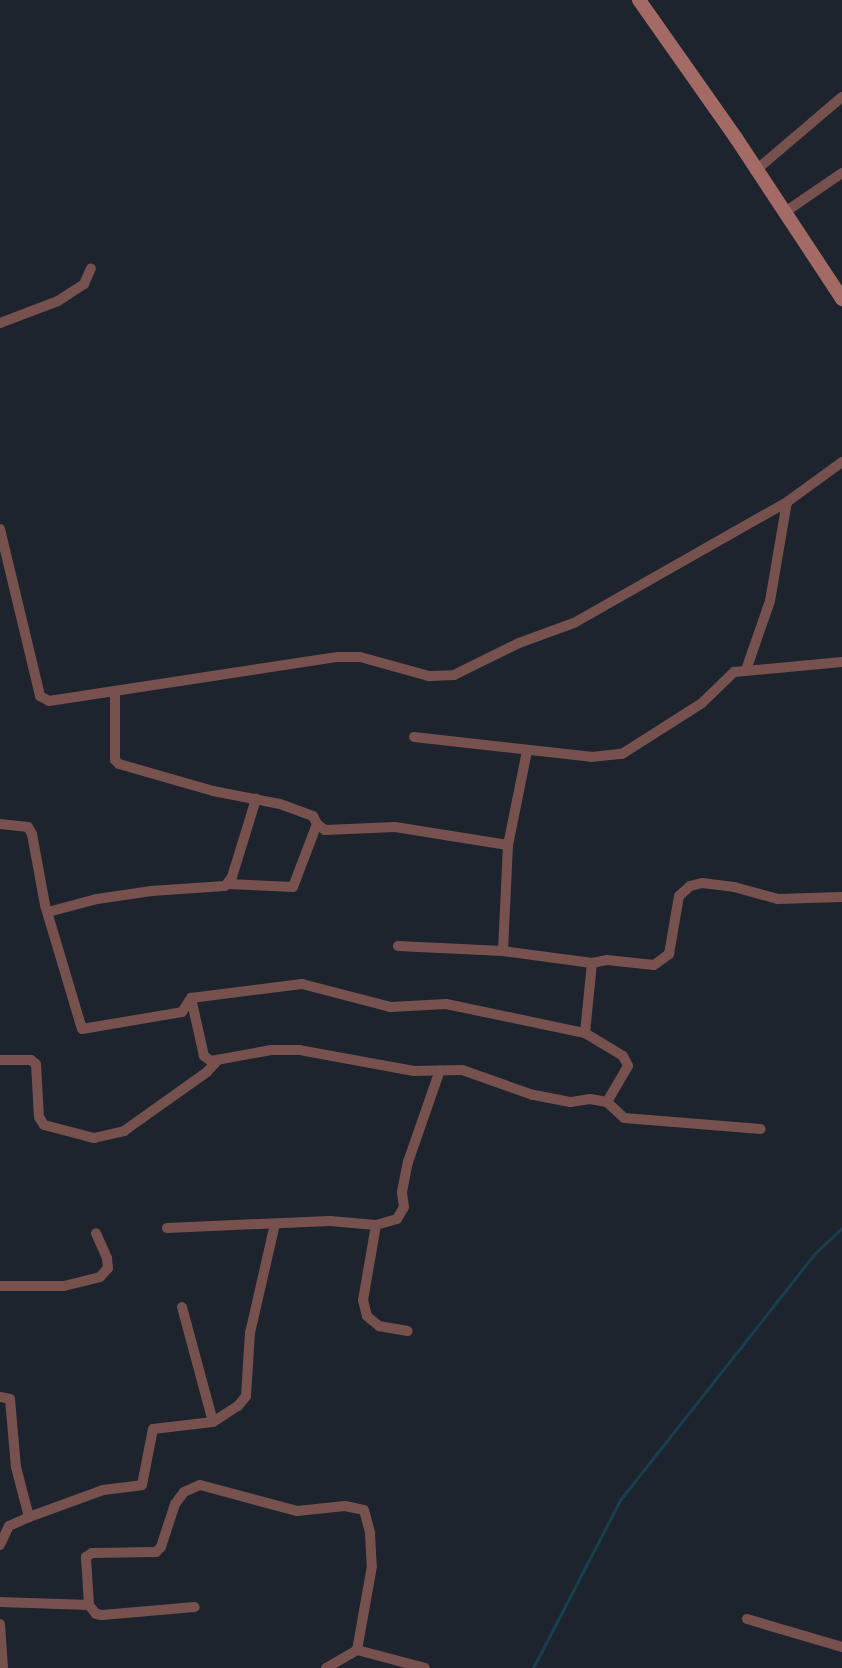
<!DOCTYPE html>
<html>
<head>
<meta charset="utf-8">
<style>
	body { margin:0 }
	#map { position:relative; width:842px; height:1668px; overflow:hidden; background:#1d242e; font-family:Merriweather,serif }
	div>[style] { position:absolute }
	.stream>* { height:3px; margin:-1.5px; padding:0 1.5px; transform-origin:1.5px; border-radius:1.5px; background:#193e4e }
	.street>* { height:10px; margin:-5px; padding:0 5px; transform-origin:5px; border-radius:5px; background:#76514e }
	.secondary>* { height:14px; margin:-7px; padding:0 7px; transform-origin:7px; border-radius:7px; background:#a46a65 }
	span { translate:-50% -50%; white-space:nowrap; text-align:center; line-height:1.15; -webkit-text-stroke:6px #1d242e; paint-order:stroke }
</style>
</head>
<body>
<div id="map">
	<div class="stream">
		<div style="left:533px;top:1668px;width:189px;rotate:-62.6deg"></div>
		<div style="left:620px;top:1500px;width:313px;rotate:-51.7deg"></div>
		<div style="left:814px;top:1254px;width:38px;rotate:-43deg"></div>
	</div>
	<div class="street">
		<div style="left:755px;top:171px;width:114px;rotate:-40.4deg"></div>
		<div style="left:785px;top:212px;width:69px;rotate:-34.4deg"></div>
		<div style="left:0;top:323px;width:62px;rotate:-20.8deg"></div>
		<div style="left:58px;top:301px;width:31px;rotate:-33deg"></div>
		<div style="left:84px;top:284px;width:17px;rotate:-66deg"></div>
		<div style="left:0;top:529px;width:172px;rotate:76.5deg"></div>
		<div style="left:40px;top:696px;width:10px;rotate:29deg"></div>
		<div style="left:49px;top:701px;width:292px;rotate:-8.7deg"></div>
		<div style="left:338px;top:657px;width:22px"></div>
		<div style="left:360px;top:657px;width:72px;rotate:15.4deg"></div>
		<div style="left:429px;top:676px;width:25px;rotate:-2deg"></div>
		<div style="left:454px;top:675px;width:72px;rotate:-26.2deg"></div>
		<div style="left:519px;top:643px;width:59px;rotate:-20deg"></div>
		<div style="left:574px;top:623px;width:245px;rotate:-29.6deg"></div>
		<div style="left:746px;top:670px;width:73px;rotate:-70.8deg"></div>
		<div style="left:770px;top:601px;width:100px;rotate:-80.3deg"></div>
		<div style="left:787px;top:502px;width:68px;rotate:-36deg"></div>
		<div style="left:115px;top:692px;width:68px;rotate:90deg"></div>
		<div style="left:115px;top:760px;width:6px;rotate:45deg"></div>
		<div style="left:119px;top:764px;width:98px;rotate:16deg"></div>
		<div style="left:213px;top:791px;width:68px;rotate:11deg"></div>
		<div style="left:280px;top:804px;width:35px;rotate:20deg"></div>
		<div style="left:313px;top:816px;width:9px;rotate:63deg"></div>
		<div style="left:317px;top:824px;width:67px;rotate:110.9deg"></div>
		<div style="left:293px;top:887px;width:65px;rotate:-177.4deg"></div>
		<div style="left:414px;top:737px;width:178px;rotate:6.4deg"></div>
		<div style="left:591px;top:757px;width:31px;rotate:-6deg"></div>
		<div style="left:622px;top:754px;width:95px;rotate:-32.5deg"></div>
		<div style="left:702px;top:703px;width:45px;rotate:-44.1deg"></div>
		<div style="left:734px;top:672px;width:108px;rotate:-5.3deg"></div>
		<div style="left:527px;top:751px;width:96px;rotate:101.4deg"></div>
		<div style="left:508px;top:845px;width:106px;rotate:92.7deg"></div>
		<div style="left:503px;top:951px;width:90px;rotate:7.7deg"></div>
		<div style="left:592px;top:963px;width:15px;rotate:-11deg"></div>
		<div style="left:607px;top:960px;width:47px;rotate:6.1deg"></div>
		<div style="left:654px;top:965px;width:19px;rotate:-36deg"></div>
		<div style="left:669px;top:954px;width:59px;rotate:-80.2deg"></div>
		<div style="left:679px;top:896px;width:15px;rotate:-42deg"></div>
		<div style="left:690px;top:886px;width:12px;rotate:-14deg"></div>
		<div style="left:702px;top:883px;width:32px;rotate:7deg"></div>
		<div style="left:734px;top:887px;width:46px;rotate:15.3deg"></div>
		<div style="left:778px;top:899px;width:64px;rotate:-1.8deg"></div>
		<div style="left:0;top:824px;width:28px;rotate:6deg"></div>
		<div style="left:28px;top:827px;width:8px;rotate:60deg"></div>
		<div style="left:32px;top:834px;width:72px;rotate:79.6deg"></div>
		<div style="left:45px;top:905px;width:129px;rotate:73.4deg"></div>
		<div style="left:82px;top:1029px;width:101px;rotate:-9.6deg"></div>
		<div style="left:182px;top:1012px;width:17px;rotate:-57deg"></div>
		<div style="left:191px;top:998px;width:112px;rotate:-7.2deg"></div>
		<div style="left:302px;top:984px;width:92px;rotate:14.5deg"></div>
		<div style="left:391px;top:1007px;width:55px;rotate:-3.1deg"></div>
		<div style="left:446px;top:1004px;width:142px;rotate:11.8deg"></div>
		<div style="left:585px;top:1033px;width:44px;rotate:31.2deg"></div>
		<div style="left:623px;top:1056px;width:11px;rotate:63deg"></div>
		<div style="left:628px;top:1066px;width:42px;rotate:120.3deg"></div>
		<div style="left:607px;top:1102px;width:17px;rotate:-170deg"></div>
		<div style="left:590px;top:1099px;width:20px;rotate:171deg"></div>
		<div style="left:570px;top:1102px;width:38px;rotate:-169deg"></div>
		<div style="left:533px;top:1095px;width:75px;rotate:-160.6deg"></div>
		<div style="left:462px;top:1070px;width:48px;rotate:178.8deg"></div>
		<div style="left:414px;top:1071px;width:116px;rotate:-169.6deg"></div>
		<div style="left:300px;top:1050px;width:29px;rotate:180deg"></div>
		<div style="left:271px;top:1050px;width:61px;rotate:169.6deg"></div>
		<div style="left:211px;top:1061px;width:9px;rotate:-144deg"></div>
		<div style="left:204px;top:1056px;width:59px;rotate:-102.6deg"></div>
		<div style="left:317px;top:824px;width:10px;rotate:37deg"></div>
		<div style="left:325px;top:830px;width:70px;rotate:-2.5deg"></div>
		<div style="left:395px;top:827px;width:114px;rotate:9.1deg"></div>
		<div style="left:48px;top:912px;width:51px;rotate:-14.9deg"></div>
		<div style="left:97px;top:899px;width:55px;rotate:-8.4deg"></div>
		<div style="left:151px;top:891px;width:74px;rotate:-3.9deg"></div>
		<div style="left:225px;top:886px;width:11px;rotate:-52deg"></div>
		<div style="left:232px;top:877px;width:82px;rotate:-72.9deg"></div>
		<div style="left:398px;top:946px;width:105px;rotate:2.7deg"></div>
		<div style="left:585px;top:1033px;width:70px;rotate:-84.3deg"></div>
		<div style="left:0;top:1060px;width:31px"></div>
		<div style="left:31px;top:1060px;width:6px;rotate:39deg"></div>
		<div style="left:36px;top:1064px;width:53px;rotate:86.8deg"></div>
		<div style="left:39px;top:1117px;width:9px;rotate:58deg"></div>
		<div style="left:44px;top:1125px;width:52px;rotate:14.6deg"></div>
		<div style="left:94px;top:1138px;width:31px;rotate:-13deg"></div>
		<div style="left:124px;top:1131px;width:102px;rotate:-35.4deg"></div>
		<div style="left:207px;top:1072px;width:15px;rotate:-48deg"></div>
		<div style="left:607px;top:1102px;width:23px;rotate:43deg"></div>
		<div style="left:624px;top:1118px;width:137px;rotate:4.6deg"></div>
		<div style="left:376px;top:1225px;width:76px;rotate:99.8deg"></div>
		<div style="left:363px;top:1300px;width:16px;rotate:76deg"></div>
		<div style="left:367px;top:1316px;width:16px;rotate:40deg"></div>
		<div style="left:379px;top:1326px;width:29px;rotate:10deg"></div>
		<div style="left:167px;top:1228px;width:163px;rotate:-2.5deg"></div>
		<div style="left:330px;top:1221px;width:46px;rotate:5deg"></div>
		<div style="left:376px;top:1225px;width:22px;rotate:-16deg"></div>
		<div style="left:397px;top:1219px;width:14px;rotate:-60deg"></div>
		<div style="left:404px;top:1207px;width:15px;rotate:-98deg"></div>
		<div style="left:402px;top:1192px;width:31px;rotate:-79deg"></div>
		<div style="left:408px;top:1162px;width:97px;rotate:-70.8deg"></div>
		<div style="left:0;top:1286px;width:64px"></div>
		<div style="left:64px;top:1286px;width:37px;rotate:-14deg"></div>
		<div style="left:100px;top:1277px;width:12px;rotate:-48deg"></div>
		<div style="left:108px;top:1268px;width:10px;rotate:-96deg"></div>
		<div style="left:107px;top:1258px;width:27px;rotate:-114deg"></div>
		<div style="left:182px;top:1307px;width:119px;rotate:74.9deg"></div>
		<div style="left:0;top:1397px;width:10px;rotate:11deg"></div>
		<div style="left:10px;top:1399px;width:68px;rotate:85deg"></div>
		<div style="left:16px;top:1467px;width:52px;rotate:75.4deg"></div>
		<div style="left:0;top:1545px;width:21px;rotate:-65deg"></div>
		<div style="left:9px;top:1526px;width:22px;rotate:-24deg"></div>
		<div style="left:29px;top:1517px;width:79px;rotate:-20deg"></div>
		<div style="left:103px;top:1490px;width:39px;rotate:-7deg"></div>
		<div style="left:142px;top:1485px;width:57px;rotate:-78.9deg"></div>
		<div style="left:153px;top:1429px;width:60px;rotate:-6.7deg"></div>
		<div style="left:213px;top:1422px;width:30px;rotate:-33deg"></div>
		<div style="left:238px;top:1406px;width:13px;rotate:-51deg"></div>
		<div style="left:246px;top:1396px;width:63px;rotate:-86.4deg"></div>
		<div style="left:250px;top:1333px;width:112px;rotate:-77.1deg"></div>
		<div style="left:0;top:1602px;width:89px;rotate:1.9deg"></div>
		<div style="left:89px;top:1605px;width:48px;rotate:-93.6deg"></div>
		<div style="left:86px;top:1557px;width:7px;rotate:-34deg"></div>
		<div style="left:92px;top:1553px;width:64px;rotate:-0.9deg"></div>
		<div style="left:156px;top:1552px;width:7px;rotate:-45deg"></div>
		<div style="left:161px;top:1547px;width:45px;rotate:-72deg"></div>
		<div style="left:175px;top:1504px;width:15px;rotate:-53deg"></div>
		<div style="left:184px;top:1492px;width:17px;rotate:-24deg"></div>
		<div style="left:200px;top:1485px;width:100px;rotate:15deg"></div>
		<div style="left:297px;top:1511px;width:48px;rotate:-5.9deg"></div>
		<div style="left:345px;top:1506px;width:19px;rotate:12deg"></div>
		<div style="left:364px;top:1510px;width:24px;rotate:75deg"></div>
		<div style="left:370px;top:1533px;width:33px;rotate:87deg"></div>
		<div style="left:372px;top:1566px;width:85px;rotate:100.1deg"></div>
		<div style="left:89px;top:1605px;width:11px;rotate:52deg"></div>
		<div style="left:96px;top:1614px;width:6px;rotate:9deg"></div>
		<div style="left:102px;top:1615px;width:93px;rotate:-4.9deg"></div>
		<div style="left:747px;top:1619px;width:99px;rotate:16.4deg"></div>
		<div style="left:0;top:1624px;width:44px;rotate:86.1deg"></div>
		<div style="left:326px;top:1668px;width:36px;rotate:-30deg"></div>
		<div style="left:357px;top:1650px;width:70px;rotate:14.8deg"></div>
	</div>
	<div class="secondary">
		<div style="left:639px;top:0;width:169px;rotate:54.9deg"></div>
		<div style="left:736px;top:138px;width:193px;rotate:56.6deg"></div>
	</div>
</div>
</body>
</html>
